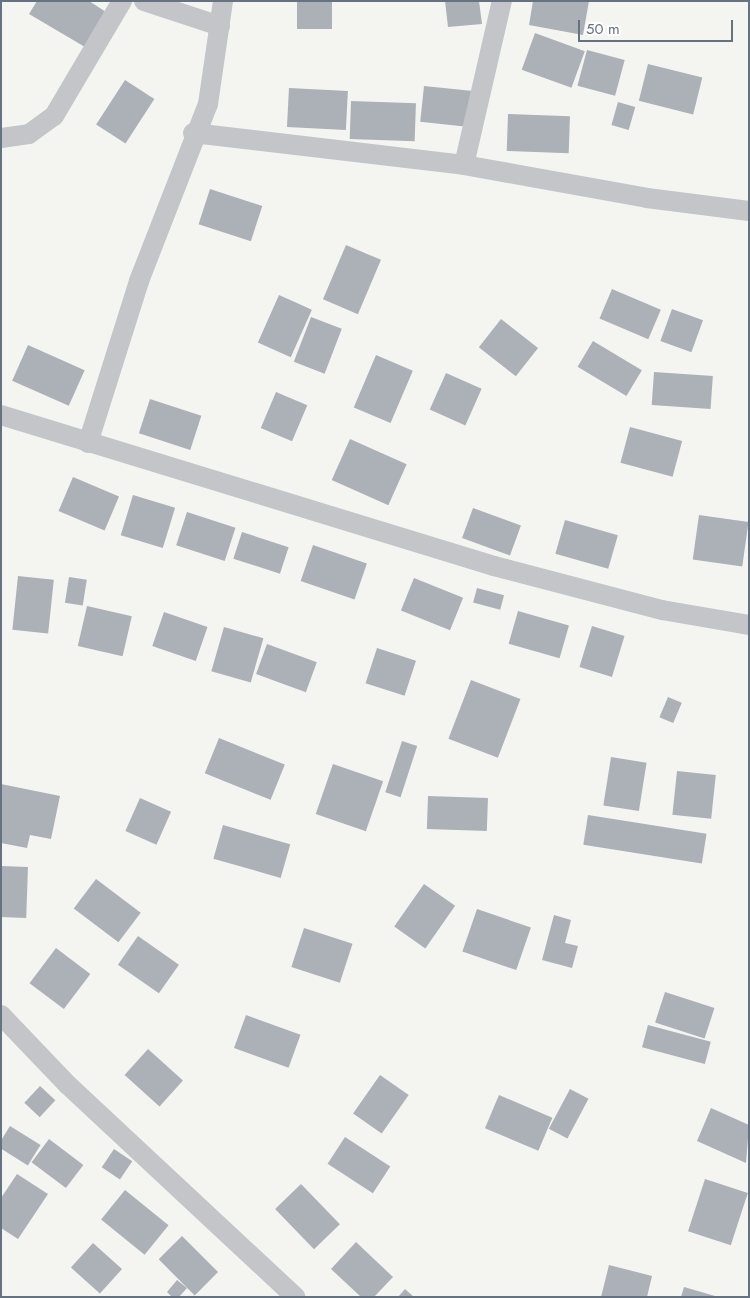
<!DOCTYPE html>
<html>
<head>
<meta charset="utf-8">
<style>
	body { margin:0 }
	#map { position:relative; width:750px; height:1298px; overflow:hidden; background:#f4f5f1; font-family:Jost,sans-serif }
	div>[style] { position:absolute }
	.building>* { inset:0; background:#abb1b7; transform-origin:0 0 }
	.minor>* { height:20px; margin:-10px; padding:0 10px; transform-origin:10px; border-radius:10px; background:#c3c5c9 }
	span { translate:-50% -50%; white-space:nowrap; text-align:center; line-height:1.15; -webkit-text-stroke:5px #fff; paint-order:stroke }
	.frame { position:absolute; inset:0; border:2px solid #657281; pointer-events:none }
	.scale { position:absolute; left:578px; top:20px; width:155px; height:22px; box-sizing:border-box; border:2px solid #657281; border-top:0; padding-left:6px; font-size:15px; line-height:18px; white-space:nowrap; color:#657281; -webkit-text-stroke:4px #fff; paint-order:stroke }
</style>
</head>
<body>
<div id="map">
	<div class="building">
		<div style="clip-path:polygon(37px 1px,89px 1px,106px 12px,85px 47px,29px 14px)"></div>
		<div style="left:297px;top:1px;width:35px;height:28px"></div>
		<div style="clip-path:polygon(445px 1px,479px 1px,482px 24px,448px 27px)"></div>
		<div style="clip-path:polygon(533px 1px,589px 1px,583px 35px,529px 25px)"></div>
		<div style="left:535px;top:33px;width:53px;height:39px;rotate:20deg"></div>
		<div style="left:587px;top:50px;width:39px;height:37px;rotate:15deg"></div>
		<div style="left:648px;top:64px;width:56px;height:38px;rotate:14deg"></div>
		<div style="left:125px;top:80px;width:35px;height:53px;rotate:33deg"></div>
		<div style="left:424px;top:86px;width:49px;height:36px;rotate:6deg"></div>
		<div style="left:289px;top:88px;width:59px;height:39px;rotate:3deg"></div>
		<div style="left:351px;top:101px;width:65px;height:38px;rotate:2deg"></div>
		<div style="left:618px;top:102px;width:18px;height:24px;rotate:16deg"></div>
		<div style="left:508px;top:114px;width:62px;height:37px;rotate:2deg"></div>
		<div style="left:210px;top:189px;width:55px;height:37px;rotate:18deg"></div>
		<div style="left:346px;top:245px;width:38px;height:59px;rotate:23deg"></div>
		<div style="left:612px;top:289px;width:53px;height:32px;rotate:23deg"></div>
		<div style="left:279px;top:295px;width:36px;height:52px;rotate:24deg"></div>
		<div style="left:672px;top:309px;width:33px;height:34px;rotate:20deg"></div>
		<div style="left:311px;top:317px;width:33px;height:48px;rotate:21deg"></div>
		<div style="left:501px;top:319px;width:47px;height:36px;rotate:38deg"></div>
		<div style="left:593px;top:341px;width:57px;height:30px;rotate:31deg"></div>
		<div style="left:28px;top:345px;width:62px;height:39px;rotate:24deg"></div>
		<div style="left:376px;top:355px;width:40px;height:57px;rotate:23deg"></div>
		<div style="left:654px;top:372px;width:59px;height:33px;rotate:4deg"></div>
		<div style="left:446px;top:373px;width:39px;height:40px;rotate:24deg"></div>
		<div style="left:276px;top:392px;width:34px;height:39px;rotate:23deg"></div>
		<div style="left:150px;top:399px;width:54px;height:36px;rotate:18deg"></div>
		<div style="left:630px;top:427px;width:54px;height:37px;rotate:15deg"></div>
		<div style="left:350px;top:439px;width:62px;height:45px;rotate:24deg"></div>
		<div style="left:73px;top:477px;width:50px;height:37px;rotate:23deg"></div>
		<div style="left:133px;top:495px;width:44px;height:42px;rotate:17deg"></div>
		<div style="left:473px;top:508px;width:51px;height:32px;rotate:20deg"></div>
		<div style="left:187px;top:512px;width:51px;height:35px;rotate:18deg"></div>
		<div style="left:699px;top:515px;width:50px;height:45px;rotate:8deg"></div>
		<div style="left:565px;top:520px;width:55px;height:35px;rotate:16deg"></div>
		<div style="left:242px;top:532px;width:49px;height:28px;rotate:18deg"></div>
		<div style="left:313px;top:545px;width:57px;height:38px;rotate:19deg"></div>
		<div style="left:18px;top:576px;width:36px;height:54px;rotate:6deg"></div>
		<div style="left:69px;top:577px;width:18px;height:26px;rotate:9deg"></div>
		<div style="left:414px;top:578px;width:53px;height:35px;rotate:22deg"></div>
		<div style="left:477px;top:588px;width:28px;height:15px;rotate:15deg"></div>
		<div style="left:87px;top:606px;width:46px;height:41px;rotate:13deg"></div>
		<div style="left:518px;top:611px;width:53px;height:34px;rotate:16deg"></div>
		<div style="left:164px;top:612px;width:46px;height:36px;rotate:19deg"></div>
		<div style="left:592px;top:626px;width:34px;height:43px;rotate:17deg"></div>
		<div style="left:224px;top:627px;width:41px;height:46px;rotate:16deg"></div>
		<div style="left:267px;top:644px;width:53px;height:32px;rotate:20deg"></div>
		<div style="left:377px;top:648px;width:41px;height:37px;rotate:18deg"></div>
		<div style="left:471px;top:680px;width:53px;height:63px;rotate:21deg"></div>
		<div style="left:668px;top:697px;width:15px;height:22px;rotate:23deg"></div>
		<div style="left:219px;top:738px;width:71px;height:38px;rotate:22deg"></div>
		<div style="left:402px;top:741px;width:16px;height:54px;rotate:18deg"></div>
		<div style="left:611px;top:757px;width:36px;height:49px;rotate:9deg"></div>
		<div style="left:333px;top:764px;width:53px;height:53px;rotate:19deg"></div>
		<div style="left:677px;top:771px;width:39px;height:44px;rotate:6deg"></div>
		<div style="clip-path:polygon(1px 784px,60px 796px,51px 839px,30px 835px,27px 848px,1px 843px)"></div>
		<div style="left:428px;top:796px;width:60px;height:33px;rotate:2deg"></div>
		<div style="left:140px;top:798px;width:34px;height:36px;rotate:24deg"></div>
		<div style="left:588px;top:815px;width:120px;height:30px;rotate:9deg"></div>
		<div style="left:223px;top:825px;width:70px;height:35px;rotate:16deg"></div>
		<div style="left:1px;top:866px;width:27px;height:51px;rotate:2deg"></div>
		<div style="left:96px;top:879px;width:56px;height:37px;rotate:37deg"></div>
		<div style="left:424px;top:884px;width:38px;height:52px;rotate:35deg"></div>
		<div style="left:477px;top:909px;width:57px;height:45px;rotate:19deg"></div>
		<div style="clip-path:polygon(554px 915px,571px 920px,565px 943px,578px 946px,572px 968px,542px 960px)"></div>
		<div style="left:304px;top:928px;width:51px;height:41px;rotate:18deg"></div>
		<div style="left:138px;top:936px;width:50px;height:35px;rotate:35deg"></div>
		<div style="left:56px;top:948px;width:43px;height:44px;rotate:37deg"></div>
		<div style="left:665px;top:992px;width:52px;height:32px;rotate:18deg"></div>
		<div style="left:246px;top:1015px;width:58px;height:35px;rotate:20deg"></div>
		<div style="left:648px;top:1025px;width:65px;height:23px;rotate:15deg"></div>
		<div style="left:148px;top:1049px;width:47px;height:35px;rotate:42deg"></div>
		<div style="left:380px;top:1075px;width:35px;height:47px;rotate:35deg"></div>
		<div style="left:40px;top:1086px;width:21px;height:23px;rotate:43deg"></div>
		<div style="left:570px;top:1089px;width:21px;height:45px;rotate:28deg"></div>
		<div style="left:499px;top:1095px;width:58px;height:36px;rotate:23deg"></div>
		<div style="clip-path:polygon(711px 1108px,749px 1125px,746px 1163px,697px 1141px)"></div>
		<div style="left:10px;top:1126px;width:36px;height:24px;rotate:32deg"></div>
		<div style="left:345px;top:1137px;width:54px;height:32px;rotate:33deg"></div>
		<div style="left:49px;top:1139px;width:43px;height:29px;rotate:37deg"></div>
		<div style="left:114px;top:1149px;width:22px;height:22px;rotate:34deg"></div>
		<div style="clip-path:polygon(17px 1174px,48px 1194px,18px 1239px,1px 1228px,1px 1198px)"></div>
		<div style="left:705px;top:1179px;width:45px;height:55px;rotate:18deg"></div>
		<div style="left:301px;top:1184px;width:56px;height:36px;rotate:46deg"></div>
		<div style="left:125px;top:1190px;width:56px;height:38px;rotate:39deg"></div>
		<div style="left:182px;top:1236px;width:51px;height:33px;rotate:45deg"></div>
		<div style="clip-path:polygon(356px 1242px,393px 1277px,374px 1297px,361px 1297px,331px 1269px)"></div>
		<div style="left:93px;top:1243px;width:39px;height:33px;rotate:42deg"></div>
		<div style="clip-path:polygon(609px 1265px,652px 1276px,647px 1297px,601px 1297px)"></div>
		<div style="clip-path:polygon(177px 1280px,187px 1288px,179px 1297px,172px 1297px,167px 1292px)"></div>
		<div style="clip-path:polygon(684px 1287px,715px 1296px,715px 1297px,681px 1297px)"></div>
		<div style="clip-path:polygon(405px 1289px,414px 1297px,398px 1297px)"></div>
	</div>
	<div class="minor">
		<div style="left:144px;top:1px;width:80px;rotate:18.2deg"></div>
		<div style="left:193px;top:133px;width:273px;rotate:6.7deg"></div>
		<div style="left:464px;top:165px;width:186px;rotate:10.2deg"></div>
		<div style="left:647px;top:198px;width:103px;rotate:7.3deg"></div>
		<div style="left:1px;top:138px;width:28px;rotate:-8deg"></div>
		<div style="left:29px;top:134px;width:31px;rotate:-36deg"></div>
		<div style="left:54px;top:116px;width:134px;rotate:-59.4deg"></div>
		<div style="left:464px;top:165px;width:168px;rotate:-77deg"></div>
		<div style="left:1px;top:415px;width:516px;rotate:17.03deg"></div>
		<div style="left:494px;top:566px;width:174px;rotate:14.7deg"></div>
		<div style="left:662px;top:610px;width:88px;rotate:9.8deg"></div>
		<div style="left:88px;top:443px;width:170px;rotate:-72.5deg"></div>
		<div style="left:139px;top:281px;width:190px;rotate:-68.7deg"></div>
		<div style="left:208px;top:104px;width:104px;rotate:-81.7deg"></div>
		<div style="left:1px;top:1015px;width:97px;rotate:46.3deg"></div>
		<div style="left:68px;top:1085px;width:311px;rotate:43deg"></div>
	</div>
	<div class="frame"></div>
	<div class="scale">50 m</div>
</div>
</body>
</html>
